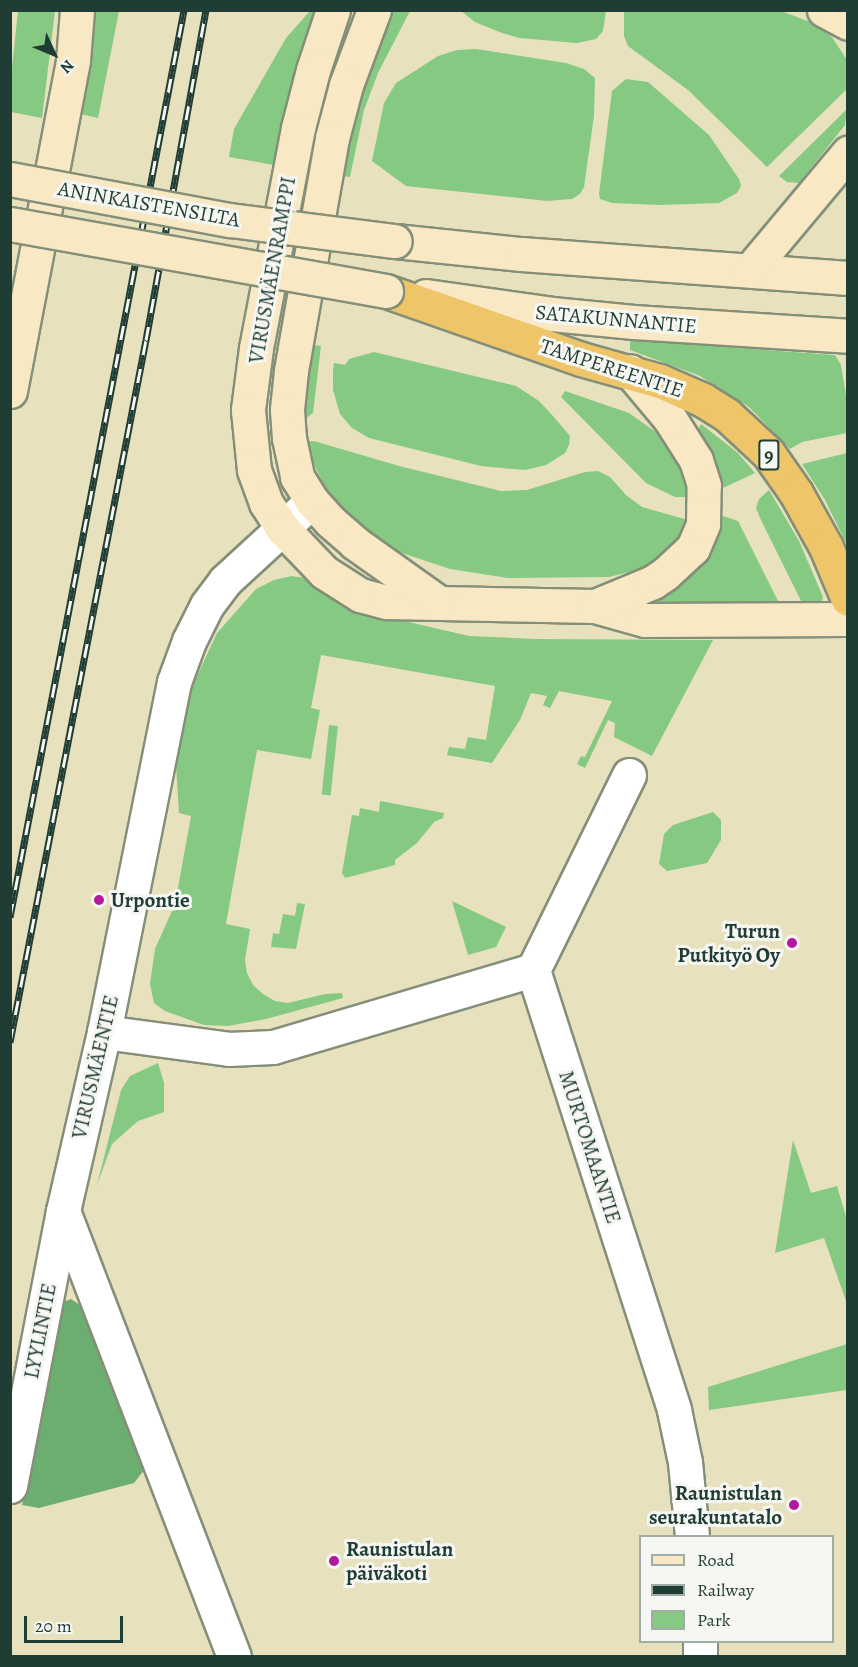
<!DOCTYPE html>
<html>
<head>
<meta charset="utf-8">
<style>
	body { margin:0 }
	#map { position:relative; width:858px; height:1667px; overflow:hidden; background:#e8e1be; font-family:Alegreya,serif }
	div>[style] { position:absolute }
	.green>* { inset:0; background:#85c982; transform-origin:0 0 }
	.forest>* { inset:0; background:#6cad70 }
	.roads { filter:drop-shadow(2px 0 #848f79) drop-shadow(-2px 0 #848f79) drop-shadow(0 2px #848f79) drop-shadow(0 -2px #848f79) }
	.minor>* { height:33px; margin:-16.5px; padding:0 16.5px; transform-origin:16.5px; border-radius:16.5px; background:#fff }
	.secondary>* { height:33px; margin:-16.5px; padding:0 16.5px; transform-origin:16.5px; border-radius:16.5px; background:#f8e8c3 }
	.trunk>* { height:33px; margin:-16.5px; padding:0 16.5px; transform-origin:16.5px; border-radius:16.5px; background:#eec569 }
	.rail>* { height:7px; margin-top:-3.5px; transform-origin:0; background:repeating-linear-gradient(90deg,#f6f6f2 0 14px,#1f3d34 0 28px); box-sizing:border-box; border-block:2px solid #1f3d34 }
	.bridges { filter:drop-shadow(2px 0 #848f79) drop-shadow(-2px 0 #848f79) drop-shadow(0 2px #848f79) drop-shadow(0 -2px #848f79) }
	.secondary-bridge>* { height:33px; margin:-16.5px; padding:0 16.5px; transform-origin:16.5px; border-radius:16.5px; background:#f8e8c3 }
	.dots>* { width:16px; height:16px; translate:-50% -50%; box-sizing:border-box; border:3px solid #f6f6f2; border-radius:50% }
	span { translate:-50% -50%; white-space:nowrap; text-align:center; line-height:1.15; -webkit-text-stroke:6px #f6f6f2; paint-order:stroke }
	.shield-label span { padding:2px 4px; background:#f6f6f2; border:2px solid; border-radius:4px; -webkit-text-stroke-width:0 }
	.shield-label { font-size:20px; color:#1f3d34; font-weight:700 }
	.street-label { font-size:21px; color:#1f3d34 }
	.poi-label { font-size:21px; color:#1f3d34; font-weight:700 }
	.left { translate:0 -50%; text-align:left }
	.right { translate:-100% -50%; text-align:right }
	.frame { position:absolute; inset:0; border:12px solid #1f3d34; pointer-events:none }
	.legend { position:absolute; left:639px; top:1535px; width:195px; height:108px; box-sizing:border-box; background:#f6f6f2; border:2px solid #a0aca6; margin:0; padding:8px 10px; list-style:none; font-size:18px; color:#1f3d34 }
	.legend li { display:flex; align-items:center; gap:12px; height:30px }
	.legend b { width:30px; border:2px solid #a0aca6 }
	.north { position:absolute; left:24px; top:24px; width:60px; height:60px; -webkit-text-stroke:4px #f6f6f2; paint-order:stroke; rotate:134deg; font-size:16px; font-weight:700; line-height:24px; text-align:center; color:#1f3d34 }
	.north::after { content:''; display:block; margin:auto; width:21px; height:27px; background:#1f3d34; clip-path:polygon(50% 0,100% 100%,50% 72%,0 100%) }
	.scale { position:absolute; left:24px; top:1616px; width:99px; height:27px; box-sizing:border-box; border:3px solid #1f3d34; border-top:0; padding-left:8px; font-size:18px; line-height:21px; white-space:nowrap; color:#1f3d34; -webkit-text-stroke:4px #f6f6f2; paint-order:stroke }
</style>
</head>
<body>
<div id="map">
	<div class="green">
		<div style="clip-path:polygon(18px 11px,55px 11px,42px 118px,11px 112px,11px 77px)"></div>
		<div style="clip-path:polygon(91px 11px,119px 11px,98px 118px,81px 114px)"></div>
		<div style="clip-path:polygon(310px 11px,318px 11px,280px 166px,229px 157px,234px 129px,286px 38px)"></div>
		<div style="clip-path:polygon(387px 11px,410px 11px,378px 73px,364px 110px,350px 177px,336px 175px,347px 123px)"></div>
		<div style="clip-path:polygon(461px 11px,606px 11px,603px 31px,596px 39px,577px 43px,519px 38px,502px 33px,475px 22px)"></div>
		<div style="clip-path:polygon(624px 11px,781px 11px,813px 23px,832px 37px,847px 60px,847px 89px,767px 167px,688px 90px,628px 46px,624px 36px)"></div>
		<div style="clip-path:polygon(476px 49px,566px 63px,584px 69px,595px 78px,594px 116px,584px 187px,580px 194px,572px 199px,547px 201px,406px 186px,372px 161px,384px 103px,396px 83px,438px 56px,457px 50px)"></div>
		<div style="clip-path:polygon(626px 79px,648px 82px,709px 135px,739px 179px,741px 186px,737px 193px,719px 203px,660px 205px,612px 203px,600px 199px,599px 194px,612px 91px)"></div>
		<div style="clip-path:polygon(847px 109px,845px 125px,799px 183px,787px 182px,779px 176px)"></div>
		<div style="clip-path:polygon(630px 340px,835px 355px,841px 365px,847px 402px,847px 433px,802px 442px,790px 449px,749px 407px,700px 376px,630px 350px)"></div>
		<div style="clip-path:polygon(303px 343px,321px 346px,313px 413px,300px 423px)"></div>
		<div style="clip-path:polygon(374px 352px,516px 386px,539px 401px,553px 416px,570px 436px,569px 445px,565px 453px,546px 465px,525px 470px,481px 466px,369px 438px,352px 428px,340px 414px,333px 390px,333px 370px,334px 363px,345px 365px,349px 359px)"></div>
		<div style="clip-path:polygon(565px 391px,629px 413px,653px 430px,667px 442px,684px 464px,690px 497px,675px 497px,646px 483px,561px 397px)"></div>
		<div style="clip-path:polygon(701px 424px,738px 453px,755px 473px,721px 489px,715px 456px,698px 430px)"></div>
		<div style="clip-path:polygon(314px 441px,399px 466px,501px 491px,527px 490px,585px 472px,598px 471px,610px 477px,626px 495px,642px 507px,688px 520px,680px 538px,668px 551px,642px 569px,609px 577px,508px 578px,450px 569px,399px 552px,375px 538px,337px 504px,324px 485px,303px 442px)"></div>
		<div style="clip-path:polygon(847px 453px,848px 453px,847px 545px,825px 500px,802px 464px)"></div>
		<div style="clip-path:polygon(769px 490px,799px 541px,823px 597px,821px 604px,803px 605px,760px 518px,756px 508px,759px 499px)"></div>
		<div style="clip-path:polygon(717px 514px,738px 521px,780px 605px,658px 605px,656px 592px)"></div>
		<div style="clip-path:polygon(292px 576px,312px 579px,400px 620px,469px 636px,535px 639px,713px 640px,652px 756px,614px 737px,615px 723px,608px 720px,585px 768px,577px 764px,581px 756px,585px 757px,612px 701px,559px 691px,550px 708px,543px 705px,547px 696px,531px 693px,520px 720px,492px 763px,447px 755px,449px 747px,465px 749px,468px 737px,486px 740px,495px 686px,321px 655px,311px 708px,320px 710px,311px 759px,257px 750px,226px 924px,250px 929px,245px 960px,247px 973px,253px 985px,263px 994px,275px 1001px,288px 1003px,325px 994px,342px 993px,343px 998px,266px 1019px,228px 1026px,204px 1025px,165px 1011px,154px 1003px,150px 984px,155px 949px,175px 904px,191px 816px,179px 813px,175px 750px,191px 689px,217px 633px,256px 589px,274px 580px)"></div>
		<div style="left:329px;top:725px;width:9px;height:70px;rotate:6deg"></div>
		<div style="clip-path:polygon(380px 801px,444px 813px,443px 818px,434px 822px,417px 843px,395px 860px,395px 865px,345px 878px,342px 873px,352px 815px,359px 816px,360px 808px,379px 812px)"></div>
		<div style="clip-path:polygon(713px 812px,721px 820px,721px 840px,707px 863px,667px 871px,659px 864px,664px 834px,673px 825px)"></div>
		<div style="clip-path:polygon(452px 901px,506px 927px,496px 947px,468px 955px)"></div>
		<div style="clip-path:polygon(297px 903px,305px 904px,296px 949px,271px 947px,273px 933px,279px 934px,283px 914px,295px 916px)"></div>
		<div style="clip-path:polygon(158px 1063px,164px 1083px,164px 1112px,138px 1121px,112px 1144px,97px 1185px,121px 1090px,130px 1076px)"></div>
		<div style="clip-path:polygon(793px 1140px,811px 1193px,837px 1186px,847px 1220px,847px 1304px,824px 1238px,775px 1253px)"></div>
		<div style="clip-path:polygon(847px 1344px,847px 1390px,709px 1410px,708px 1387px)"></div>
	</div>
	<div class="forest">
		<div style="clip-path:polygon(71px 1299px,80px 1305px,145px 1469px,134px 1483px,39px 1508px,22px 1505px,48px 1390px,50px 1350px,61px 1303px)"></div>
	</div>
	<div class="roads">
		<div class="minor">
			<div style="left:629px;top:775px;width:217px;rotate:116.2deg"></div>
			<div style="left:533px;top:970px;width:462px;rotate:72.2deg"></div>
			<div style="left:674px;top:1410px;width:53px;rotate:78.1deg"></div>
			<div style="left:685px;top:1462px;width:74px;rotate:84.6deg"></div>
			<div style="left:104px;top:1032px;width:126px;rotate:7.7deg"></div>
			<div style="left:229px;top:1049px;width:44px;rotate:-2.6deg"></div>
			<div style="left:273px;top:1047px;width:271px;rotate:-16.5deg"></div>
			<div style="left:63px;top:1211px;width:477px;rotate:69deg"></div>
			<div style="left:10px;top:1486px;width:280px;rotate:-79.1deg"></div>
			<div style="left:63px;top:1211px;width:184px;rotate:-77.1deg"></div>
			<div style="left:104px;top:1032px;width:357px;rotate:-78.7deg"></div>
			<div style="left:174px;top:682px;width:44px;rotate:-69.9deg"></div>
			<div style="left:189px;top:641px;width:40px;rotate:-63.4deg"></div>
			<div style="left:207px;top:605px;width:30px;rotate:-53deg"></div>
			<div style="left:225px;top:581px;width:118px;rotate:-42.6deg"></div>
			<div style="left:700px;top:1642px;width:14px;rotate:90deg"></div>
		</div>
		<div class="secondary">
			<div style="left:333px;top:10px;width:63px;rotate:108.4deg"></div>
			<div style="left:313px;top:70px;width:60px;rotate:104.5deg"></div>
			<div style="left:298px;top:128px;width:224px;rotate:100.8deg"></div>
			<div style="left:256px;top:348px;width:63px;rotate:97.4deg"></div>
			<div style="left:248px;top:410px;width:60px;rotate:84.3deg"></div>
			<div style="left:254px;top:470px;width:35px;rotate:70deg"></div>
			<div style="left:266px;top:503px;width:30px;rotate:57deg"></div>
			<div style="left:282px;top:528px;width:61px;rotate:46.3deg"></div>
			<div style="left:324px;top:572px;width:43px;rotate:32.6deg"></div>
			<div style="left:360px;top:595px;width:28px;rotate:15deg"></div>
			<div style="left:387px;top:602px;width:208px;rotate:1.1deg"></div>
			<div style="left:595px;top:606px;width:52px;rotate:15.6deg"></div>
			<div style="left:645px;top:620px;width:203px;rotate:-0.3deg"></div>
			<div style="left:374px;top:10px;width:80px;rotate:110.5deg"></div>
			<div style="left:346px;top:85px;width:55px;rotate:104.8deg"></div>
			<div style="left:332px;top:138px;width:237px;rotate:100deg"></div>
			<div style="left:291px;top:371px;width:39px;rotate:96deg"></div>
			<div style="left:287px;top:410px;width:28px;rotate:86deg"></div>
			<div style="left:289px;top:438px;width:40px;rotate:78deg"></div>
			<div style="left:297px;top:477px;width:28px;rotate:58deg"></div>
			<div style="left:312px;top:501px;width:27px;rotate:48deg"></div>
			<div style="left:330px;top:521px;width:33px;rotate:41deg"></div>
			<div style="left:355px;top:543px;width:102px;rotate:35.4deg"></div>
			<div style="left:824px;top:10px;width:27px;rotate:28deg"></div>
			<div style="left:395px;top:241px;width:127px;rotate:5.9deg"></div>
			<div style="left:521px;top:254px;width:328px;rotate:4.2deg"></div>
			<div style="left:750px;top:270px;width:153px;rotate:-50.1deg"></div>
			<div style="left:426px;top:296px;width:127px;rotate:8.1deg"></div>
			<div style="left:552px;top:314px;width:82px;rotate:5.6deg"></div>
			<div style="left:634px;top:322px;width:214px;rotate:3.7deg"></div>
			<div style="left:10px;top:391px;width:337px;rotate:-79.2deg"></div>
			<div style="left:73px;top:60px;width:50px;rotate:-85.4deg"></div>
			<div style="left:595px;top:606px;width:63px;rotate:-22.5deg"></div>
			<div style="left:653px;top:582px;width:14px;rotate:-34deg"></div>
			<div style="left:665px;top:574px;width:38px;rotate:-43deg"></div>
			<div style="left:693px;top:548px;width:26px;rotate:-67deg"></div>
			<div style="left:703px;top:524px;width:39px;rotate:-89deg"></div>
			<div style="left:704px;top:485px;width:26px;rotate:-108deg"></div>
			<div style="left:696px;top:460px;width:49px;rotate:-122.4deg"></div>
			<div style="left:670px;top:419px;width:62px;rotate:-129.8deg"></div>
		</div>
		<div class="trunk">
			<div style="left:386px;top:291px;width:207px;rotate:19.2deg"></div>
			<div style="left:581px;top:359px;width:82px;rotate:15.6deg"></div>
			<div style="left:660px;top:381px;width:47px;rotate:23.8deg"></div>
			<div style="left:703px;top:400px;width:28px;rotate:32deg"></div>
			<div style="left:727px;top:415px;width:56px;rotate:42.8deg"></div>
			<div style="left:768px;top:453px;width:49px;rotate:55deg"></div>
			<div style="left:796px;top:493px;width:62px;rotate:60.9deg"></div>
			<div style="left:826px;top:547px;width:56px;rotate:67.1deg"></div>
		</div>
	</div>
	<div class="rail">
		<div style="left:10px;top:917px;width:924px;rotate:-79.14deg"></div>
		<div style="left:10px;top:1042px;width:715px;rotate:-79.04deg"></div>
		<div style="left:146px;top:340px;width:335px;rotate:-79.7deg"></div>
	</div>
	<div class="bridges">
		<div class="secondary-bridge">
			<div style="left:10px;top:179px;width:224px;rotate:10.6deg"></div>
			<div style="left:230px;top:220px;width:166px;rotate:7.3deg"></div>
			<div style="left:10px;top:224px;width:382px;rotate:10.1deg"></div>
		</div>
	</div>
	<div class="dots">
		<div style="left:99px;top:900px;background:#b5179e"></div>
		<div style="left:792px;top:943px;background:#b5179e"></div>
		<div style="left:794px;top:1505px;background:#b5179e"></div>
		<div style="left:334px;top:1561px;background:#b5179e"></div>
	</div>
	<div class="shield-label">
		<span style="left:769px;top:455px">9</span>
	</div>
	<div class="street-label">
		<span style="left:149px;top:204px;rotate:10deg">ANINKAISTENSILTA</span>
		<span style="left:272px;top:270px;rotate:-80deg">VIRUSMÄENRAMPPI</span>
		<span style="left:616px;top:319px;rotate:5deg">SATAKUNNANTIE</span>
		<span style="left:612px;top:368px;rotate:18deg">TAMPEREENTIE</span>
		<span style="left:95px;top:1067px;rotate:-77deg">VIRUSMÄENTIE</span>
		<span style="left:590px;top:1147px;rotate:72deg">MURTOMAANTIE</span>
		<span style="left:40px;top:1331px;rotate:-79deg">LYYLINTIE</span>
	</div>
	<div class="poi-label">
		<span class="left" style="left:111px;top:900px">Urpontie</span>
		<span class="right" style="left:780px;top:943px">Turun<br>Putkityö Oy</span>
		<span class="right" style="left:782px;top:1505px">Raunistulan<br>seurakuntatalo</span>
		<span class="left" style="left:346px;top:1561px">Raunistulan<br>päiväkoti</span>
	</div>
	<div class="frame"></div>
	<ul class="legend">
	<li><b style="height:8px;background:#f8e8c3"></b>Road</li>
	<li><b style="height:8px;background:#1f3d34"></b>Railway</li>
	<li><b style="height:16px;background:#85c982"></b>Park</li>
	</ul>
	<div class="north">N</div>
	<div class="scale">20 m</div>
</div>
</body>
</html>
